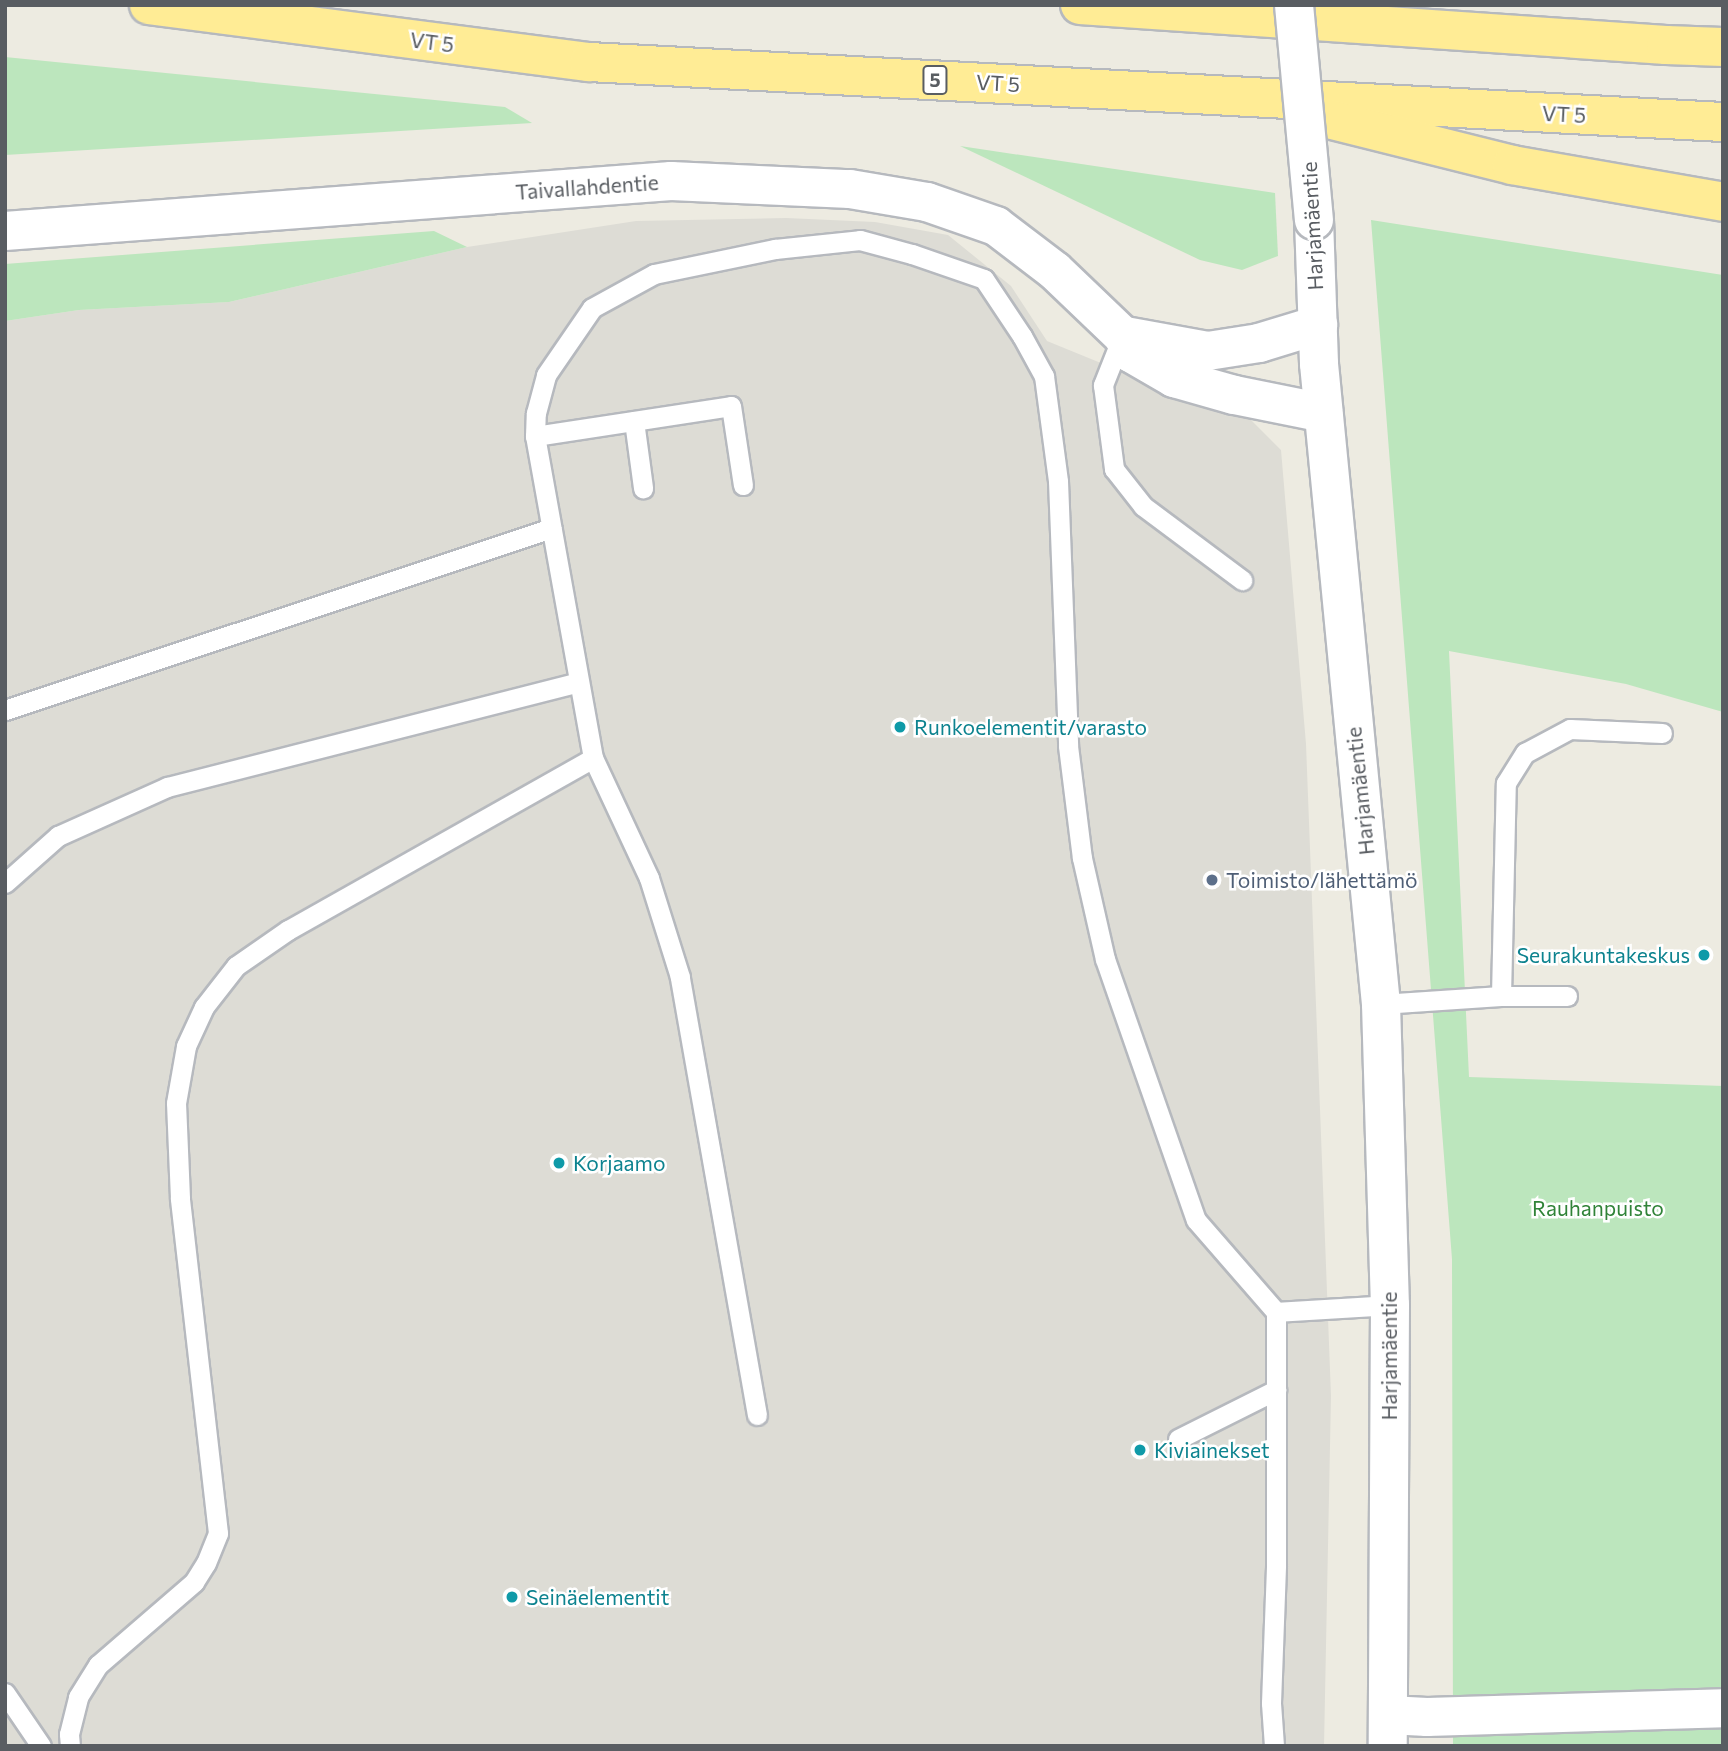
<!DOCTYPE html>
<html>
<head>
<meta charset="utf-8">
<style>
	body { margin:0 }
	#map { position:relative; width:1728px; height:1751px; overflow:hidden; background:#edebe1; font-family:Commissioner,sans-serif }
	div>[style] { position:absolute }
	.industrial>* { inset:0; background:#dddcd5 }
	.green>* { inset:0; background:#bce6bd }
	.roads { filter:drop-shadow(2px 0 #b6b9be) drop-shadow(-2px 0 #b6b9be) drop-shadow(0 2px #b6b9be) drop-shadow(0 -2px #b6b9be) }
	.service>* { height:19px; margin:-9.5px; padding:0 9.5px; transform-origin:9.5px; border-radius:9.5px; background:#fff }
	.minor>* { height:38px; margin:-19px; padding:0 19px; transform-origin:19px; border-radius:19px; background:#fff }
	.tertiary>* { height:38px; margin:-19px; padding:0 19px; transform-origin:19px; border-radius:19px; background:#fff }
	.trunk>* { height:38px; margin:-19px; padding:0 19px; transform-origin:19px; border-radius:19px; background:#ffec95 }
	.bridges { filter:drop-shadow(2px 0 #b6b9be) drop-shadow(-2px 0 #b6b9be) drop-shadow(0 2px #b6b9be) drop-shadow(0 -2px #b6b9be) }
	.tertiary-bridge>* { height:38px; margin:-19px; padding:0 19px; transform-origin:19px; border-radius:19px; background:#fff }
	.dots>* { width:19px; height:19px; translate:-50% -50%; box-sizing:border-box; border:4px solid #fff; border-radius:50% }
	span { translate:-50% -50%; white-space:nowrap; text-align:center; line-height:1.15; -webkit-text-stroke:5px #fff; paint-order:stroke }
	.shield-label span { padding:2px 5px; background:#fff; border:2px solid; border-radius:5px; -webkit-text-stroke-width:0 }
	.shield-label { font-size:19px; color:#595d62; font-weight:700 }
	.street-label { font-size:21px; color:#595d62 }
	.culture-label { font-size:21px; color:#0d838f }
	.left { translate:0 -50%; text-align:left }
	.right { translate:-100% -50%; text-align:right }
	.service-label { font-size:21px; color:#4e5e75 }
	.park-label { font-size:21px; color:#308338 }
	.frame { position:absolute; inset:0; border:7px solid #595d62; pointer-events:none }
</style>
</head>
<body>
<div id="map">
	<div class="industrial">
		<div style="clip-path:polygon(786px 218px,875px 222px,948px 235px,1011px 286px,1047px 341px,1140px 379px,1247px 416px,1281px 450px,1306px 744px,1331px 1396px,1324px 1746px,5px 1746px,5px 321px,79px 310px,229px 302px,467px 247px,636px 221px)"></div>
	</div>
	<div class="green">
		<div style="clip-path:polygon(5px 57px,505px 107px,532px 123px,5px 155px)"></div>
		<div style="clip-path:polygon(960px 146px,1275px 193px,1278px 256px,1242px 270px,1200px 260px)"></div>
		<div style="clip-path:polygon(1371px 220px,1723px 275px,1723px 712px,1626px 684px,1449px 651px,1469px 1077px,1723px 1086px,1723px 1746px,1453px 1746px,1452px 1259px)"></div>
		<div style="clip-path:polygon(434px 231px,467px 247px,229px 302px,79px 310px,5px 321px,5px 264px)"></div>
	</div>
	<div class="roads">
		<div class="service">
			<div style="left:1122px;top:337px;width:52px;rotate:111.6deg"></div>
			<div style="left:1103px;top:385px;width:85px;rotate:82.5deg"></div>
			<div style="left:1114px;top:469px;width:47px;rotate:51.9deg"></div>
			<div style="left:1143px;top:506px;width:124px;rotate:36.8deg"></div>
			<div style="left:634px;top:421px;width:68px;rotate:82.3deg"></div>
			<div style="left:535px;top:436px;width:198px;rotate:-8.7deg"></div>
			<div style="left:731px;top:406px;width:80px;rotate:81.4deg"></div>
			<div style="left:5px;top:710px;width:576px;rotate:-18.43deg"></div>
			<div style="left:5px;top:883px;width:71px;rotate:-41.6deg"></div>
			<div style="left:58px;top:836px;width:120px;rotate:-24.2deg"></div>
			<div style="left:167px;top:787px;width:424px;rotate:-14.3deg"></div>
			<div style="left:1501px;top:996px;width:66px"></div>
			<div style="left:1381px;top:1004px;width:120px;rotate:-3.8deg"></div>
			<div style="left:1501px;top:996px;width:213px;rotate:-88.7deg"></div>
			<div style="left:1506px;top:783px;width:36px;rotate:-58deg"></div>
			<div style="left:1525px;top:753px;width:51px;rotate:-28.1deg"></div>
			<div style="left:1570px;top:729px;width:92px;rotate:2.5deg"></div>
			<div style="left:757px;top:1415px;width:445px;rotate:-100deg"></div>
			<div style="left:680px;top:977px;width:104px;rotate:-107.4deg"></div>
			<div style="left:649px;top:878px;width:132px;rotate:-115deg"></div>
			<div style="left:593px;top:758px;width:327px;rotate:-100.2deg"></div>
			<div style="left:535px;top:436px;width:23px;rotate:-88deg"></div>
			<div style="left:536px;top:413px;width:39px;rotate:-75deg"></div>
			<div style="left:546px;top:375px;width:81px;rotate:-55.5deg"></div>
			<div style="left:592px;top:308px;width:71px;rotate:-28.7deg"></div>
			<div style="left:654px;top:274px;width:124px;rotate:-11.7deg"></div>
			<div style="left:775px;top:249px;width:85px;rotate:-6deg"></div>
			<div style="left:860px;top:240px;width:54px;rotate:15.1deg"></div>
			<div style="left:912px;top:254px;width:76px;rotate:19.1deg"></div>
			<div style="left:984px;top:279px;width:69px;rotate:56.3deg"></div>
			<div style="left:1022px;top:336px;width:46px;rotate:61.2deg"></div>
			<div style="left:1044px;top:376px;width:106px;rotate:82.4deg"></div>
			<div style="left:1058px;top:481px;width:265px;rotate:87.8deg"></div>
			<div style="left:1068px;top:746px;width:113px;rotate:82.9deg"></div>
			<div style="left:1082px;top:858px;width:104px;rotate:77.2deg"></div>
			<div style="left:1105px;top:959px;width:276px;rotate:70.8deg"></div>
			<div style="left:1196px;top:1220px;width:122px;rotate:49deg"></div>
			<div style="left:1178px;top:1439px;width:110px;rotate:-26.6deg"></div>
			<div style="left:5px;top:1693px;width:64px;rotate:55.8deg"></div>
			<div style="left:70px;top:1746px;width:12px;rotate:-95deg"></div>
			<div style="left:69px;top:1734px;width:38px;rotate:-76deg"></div>
			<div style="left:78px;top:1697px;width:38px;rotate:-58deg"></div>
			<div style="left:98px;top:1665px;width:127px;rotate:-40.8deg"></div>
			<div style="left:194px;top:1582px;width:22px;rotate:-58deg"></div>
			<div style="left:206px;top:1563px;width:32px;rotate:-68deg"></div>
			<div style="left:218px;top:1533px;width:337px;rotate:-96.5deg"></div>
			<div style="left:180px;top:1198px;width:95px;rotate:-92.4deg"></div>
			<div style="left:176px;top:1103px;width:58px;rotate:-80deg"></div>
			<div style="left:186px;top:1046px;width:43px;rotate:-65.2deg"></div>
			<div style="left:204px;top:1007px;width:52px;rotate:-52deg"></div>
			<div style="left:236px;top:966px;width:63px;rotate:-34.7deg"></div>
			<div style="left:288px;top:930px;width:350px;rotate:-29.4deg"></div>
			<div style="left:1274px;top:1746px;width:43px;rotate:-94deg"></div>
			<div style="left:1271px;top:1703px;width:138px;rotate:-87.9deg"></div>
			<div style="left:1276px;top:1565px;width:253px;rotate:-90deg"></div>
			<div style="left:1276px;top:1312px;width:114px;rotate:-3.5deg"></div>
		</div>
		<div class="minor">
			<div style="left:1388px;top:1715px;width:39px;rotate:3deg"></div>
			<div style="left:1427px;top:1717px;width:296px;rotate:-1.7deg"></div>
		</div>
		<div class="tertiary">
			<div style="left:1314px;top:220px;width:144px;rotate:88deg"></div>
			<div style="left:1319px;top:364px;width:643px;rotate:84.47deg"></div>
			<div style="left:1381px;top:1004px;width:301px;rotate:88.3deg"></div>
			<div style="left:1390px;top:1305px;width:441px;rotate:90.3deg"></div>
			<div style="left:5px;top:231px;width:668px;rotate:-4.29deg"></div>
			<div style="left:671px;top:181px;width:179px;rotate:2.6deg"></div>
			<div style="left:850px;top:189px;width:78px;rotate:9.6deg"></div>
			<div style="left:927px;top:202px;width:73px;rotate:19.2deg"></div>
			<div style="left:996px;top:226px;width:74px;rotate:37.3deg"></div>
			<div style="left:1055px;top:271px;width:94px;rotate:43.7deg"></div>
			<div style="left:1123px;top:336px;width:19px;rotate:65deg"></div>
			<div style="left:1131px;top:353px;width:50px;rotate:30.2deg"></div>
			<div style="left:1174px;top:378px;width:62px;rotate:15.8deg"></div>
			<div style="left:1234px;top:395px;width:91px;rotate:11.4deg"></div>
			<div style="left:1125px;top:336px;width:84px;rotate:10.2deg"></div>
			<div style="left:1208px;top:351px;width:52px;rotate:-8.9deg"></div>
			<div style="left:1259px;top:343px;width:62px;rotate:-17deg"></div>
		</div>
		<div class="trunk">
			<div style="left:149px;top:5px;width:444px;rotate:7.4deg"></div>
			<div style="left:589px;top:62px;width:1136px;rotate:3.03deg"></div>
			<div style="left:1080px;top:5px;width:587px;rotate:3.9deg"></div>
			<div style="left:1666px;top:45px;width:57px;rotate:2deg"></div>
			<div style="left:1320px;top:117px;width:198px;rotate:14deg"></div>
			<div style="left:1512px;top:165px;width:214px;rotate:9.9deg"></div>
		</div>
	</div>
	<div class="bridges">
		<div class="tertiary-bridge">
			<div style="left:1294px;top:5px;width:216px;rotate:84.7deg"></div>
		</div>
	</div>
	<div class="dots">
		<div style="left:900px;top:727px;background:#0f9aa8"></div>
		<div style="left:1212px;top:880px;background:#5c6f8a"></div>
		<div style="left:1704px;top:955px;background:#0f9aa8"></div>
		<div style="left:559px;top:1163px;background:#0f9aa8"></div>
		<div style="left:1140px;top:1450px;background:#0f9aa8"></div>
		<div style="left:512px;top:1597px;background:#0f9aa8"></div>
	</div>
	<div class="shield-label">
		<span style="left:935px;top:80px">5</span>
	</div>
	<div class="street-label">
		<span style="left:432px;top:42px;rotate:7deg">VT 5</span>
		<span style="left:998px;top:83px;rotate:3deg">VT 5</span>
		<span style="left:1564px;top:114px;rotate:3deg">VT 5</span>
		<span style="left:587px;top:187px;rotate:-4deg">Taivallahdentie</span>
		<span style="left:1312px;top:226px;rotate:-93deg">Harjamäentie</span>
		<span style="left:1360px;top:791px;rotate:-96deg">Harjamäentie</span>
		<span style="left:1389px;top:1356px;rotate:-90deg">Harjamäentie</span>
	</div>
	<div class="culture-label">
		<span class="left" style="left:914px;top:727px">Runkoelementit/varasto</span>
		<span class="right" style="left:1690px;top:955px">Seurakuntakeskus</span>
		<span class="left" style="left:573px;top:1163px">Korjaamo</span>
		<span class="left" style="left:1154px;top:1450px">Kiviainekset</span>
		<span class="left" style="left:526px;top:1597px">Seinäelementit</span>
	</div>
	<div class="service-label">
		<span class="left" style="left:1226px;top:880px">Toimisto/lähettämö</span>
	</div>
	<div class="park-label">
		<span style="left:1598px;top:1208px">Rauhanpuisto</span>
	</div>
	<div class="frame"></div>
</div>
</body>
</html>
